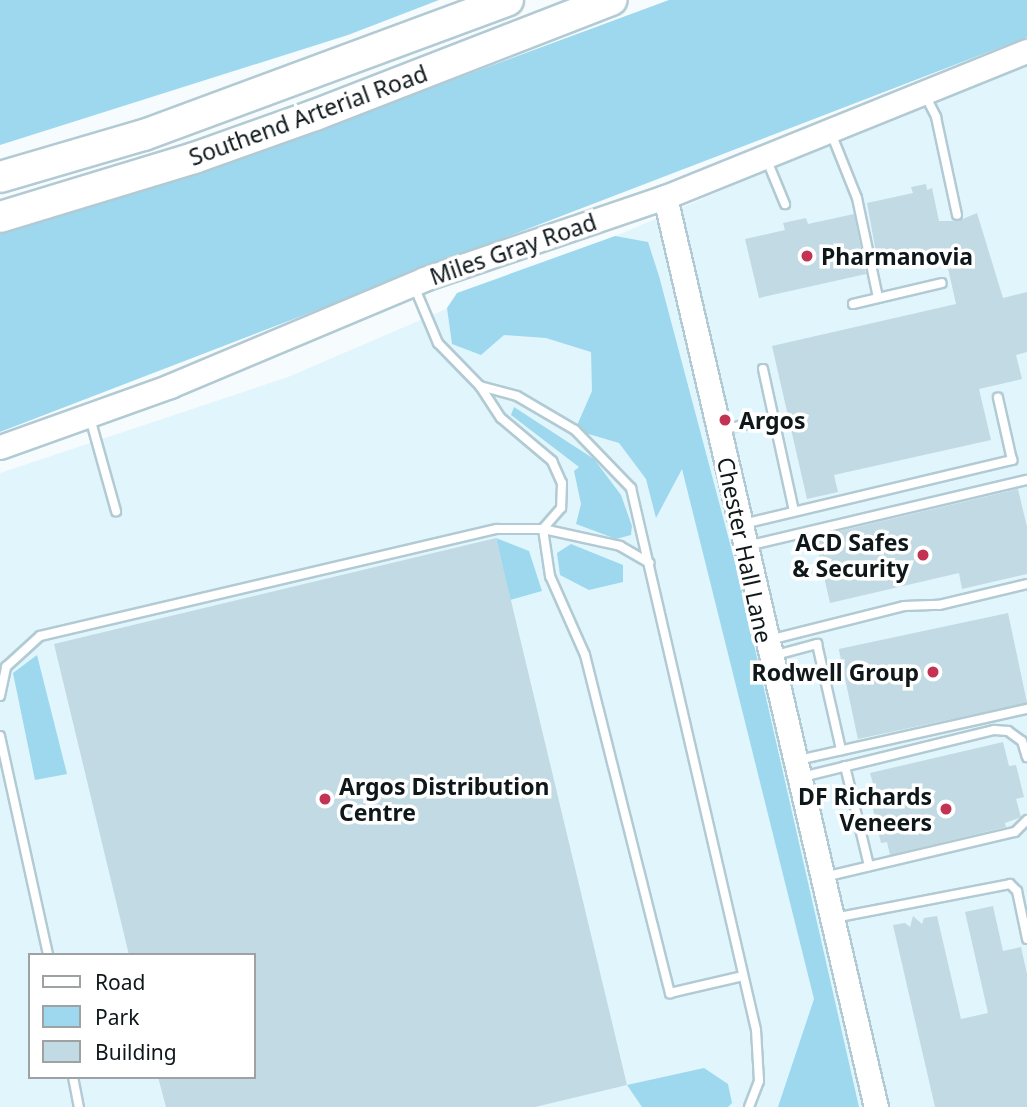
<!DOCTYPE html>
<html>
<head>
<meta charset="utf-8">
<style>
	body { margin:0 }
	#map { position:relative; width:1027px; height:1107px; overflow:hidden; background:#f6fbfd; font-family:"Noto Sans",sans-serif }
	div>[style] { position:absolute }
	.built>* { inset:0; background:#e1f5fc }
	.green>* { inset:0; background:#9dd8ee }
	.building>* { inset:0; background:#c2dae3; transform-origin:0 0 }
	.roads { filter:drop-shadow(2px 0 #b2cad3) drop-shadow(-2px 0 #b2cad3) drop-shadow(0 2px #b2cad3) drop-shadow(0 -2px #b2cad3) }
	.lane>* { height:8px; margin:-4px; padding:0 4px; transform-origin:4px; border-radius:4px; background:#fff }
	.secondary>* { height:23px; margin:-11.5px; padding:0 11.5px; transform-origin:11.5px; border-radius:11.5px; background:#fff }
	.highway>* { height:30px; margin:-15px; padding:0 15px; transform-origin:15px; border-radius:15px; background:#fff }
	.dots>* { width:19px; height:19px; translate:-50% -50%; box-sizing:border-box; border:4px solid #fff; border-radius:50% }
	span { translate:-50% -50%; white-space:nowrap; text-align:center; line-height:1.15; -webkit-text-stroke:7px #fff; paint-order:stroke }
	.street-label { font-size:23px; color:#0e171a }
	.poi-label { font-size:23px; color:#0e171a; font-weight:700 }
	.left { translate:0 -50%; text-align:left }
	.right { translate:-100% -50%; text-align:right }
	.legend { position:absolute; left:28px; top:953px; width:228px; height:126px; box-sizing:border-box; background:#fff; border:2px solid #9fa2a3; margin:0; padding:9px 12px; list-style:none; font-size:21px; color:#0e171a }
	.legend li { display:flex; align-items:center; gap:14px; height:35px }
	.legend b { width:35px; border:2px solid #9fa2a3 }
</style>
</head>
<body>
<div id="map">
	<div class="built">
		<div style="clip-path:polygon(evenodd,1027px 59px,1027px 1107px,0 1107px,0 473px,288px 377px,1027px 59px,30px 955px,254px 955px,254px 1077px,30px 1077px,30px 955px)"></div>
	</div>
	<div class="green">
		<div style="clip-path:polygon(0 0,439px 0,348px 35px,0 145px)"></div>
		<div style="clip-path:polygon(669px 0,1027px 0,1027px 37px,0 432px,0 231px,272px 147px)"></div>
		<div style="clip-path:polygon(615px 236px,648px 242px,659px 276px,737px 570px,859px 1107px,778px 1107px,814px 999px,682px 469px,656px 518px,646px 479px,619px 443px,575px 430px,592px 391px,591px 352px,546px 338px,504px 335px,481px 355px,452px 344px,447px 308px,457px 293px)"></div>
		<div style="clip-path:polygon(514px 407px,594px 459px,621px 495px,632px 526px,631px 535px,616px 539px,576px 524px,581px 504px,574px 471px,579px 467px,511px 415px)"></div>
		<div style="clip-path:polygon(496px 538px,529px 551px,542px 591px,510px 600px)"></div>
		<div style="clip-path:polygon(571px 544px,623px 565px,623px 582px,589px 590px,560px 575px,557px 553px)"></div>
		<div style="clip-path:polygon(37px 655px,67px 774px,35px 780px,13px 673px)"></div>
		<div style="clip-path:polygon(704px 1068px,728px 1084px,732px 1103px,728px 1107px,642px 1107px,627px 1085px)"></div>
	</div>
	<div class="building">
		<div style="clip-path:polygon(926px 184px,927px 190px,932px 188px,939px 221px,958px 221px,977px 213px,1003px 298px,1027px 292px,1027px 352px,1016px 355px,1022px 379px,979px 389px,991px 440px,834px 475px,838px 492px,807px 499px,772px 346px,956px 304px,945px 255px,879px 269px,867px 203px,913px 193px,911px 187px)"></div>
		<div style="clip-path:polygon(854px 214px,866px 274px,759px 298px,745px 239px,785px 230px,783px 223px,806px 218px,808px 224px)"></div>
		<div style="clip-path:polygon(1018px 489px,1027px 527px,1027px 574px,962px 589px,959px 573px,830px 603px,815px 537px)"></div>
		<div style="clip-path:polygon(496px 538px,627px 1085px,535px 1107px,166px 1107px,158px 1077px,254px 1077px,254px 955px,129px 955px,54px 644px)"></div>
		<div style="left:1008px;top:613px;width:92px;height:173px;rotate:78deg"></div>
		<div style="clip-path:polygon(1003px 742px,1009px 766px,1016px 765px,1024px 797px,1016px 799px,1021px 817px,1005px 823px,1006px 827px,890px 855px,887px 842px,881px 843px,868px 788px,874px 787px,870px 773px)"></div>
		<div style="clip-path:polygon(993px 906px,1003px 951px,1021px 947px,1027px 974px,1027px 1107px,935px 1107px,893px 925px,905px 923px,910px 927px,913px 916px,922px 924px,924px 918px,937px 916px,961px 1019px,988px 1013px,965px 912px)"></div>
	</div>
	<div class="roads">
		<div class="lane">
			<div style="left:924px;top:93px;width:27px;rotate:63deg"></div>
			<div style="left:936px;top:117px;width:100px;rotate:77.9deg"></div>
			<div style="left:831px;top:133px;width:70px;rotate:68.2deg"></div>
			<div style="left:857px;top:198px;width:102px;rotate:78.1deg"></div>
			<div style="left:766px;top:158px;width:50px;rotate:67.6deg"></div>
			<div style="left:414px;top:286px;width:62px;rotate:67.2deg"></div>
			<div style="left:438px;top:343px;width:60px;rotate:45.7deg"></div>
			<div style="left:480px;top:386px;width:38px;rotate:57deg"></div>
			<div style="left:501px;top:418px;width:67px;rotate:40.1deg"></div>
			<div style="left:552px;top:461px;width:24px;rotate:66deg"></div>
			<div style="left:562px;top:483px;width:25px;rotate:92deg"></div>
			<div style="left:561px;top:508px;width:28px;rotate:131deg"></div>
			<div style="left:543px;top:529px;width:48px;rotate:81.5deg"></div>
			<div style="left:550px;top:576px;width:86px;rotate:66.1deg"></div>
			<div style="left:585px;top:655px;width:349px;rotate:75.9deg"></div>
			<div style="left:670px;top:993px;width:75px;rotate:-13.1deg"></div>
			<div style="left:853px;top:304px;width:91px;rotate:-13.3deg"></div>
			<div style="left:763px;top:369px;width:145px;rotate:77.7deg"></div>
			<div style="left:480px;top:386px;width:38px;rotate:15deg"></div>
			<div style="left:517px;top:396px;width:67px;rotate:30.4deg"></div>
			<div style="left:575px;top:430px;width:81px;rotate:46deg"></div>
			<div style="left:631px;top:488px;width:556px;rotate:77.01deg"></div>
			<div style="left:756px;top:1030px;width:51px;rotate:86.6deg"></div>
			<div style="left:759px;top:1081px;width:28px;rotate:111deg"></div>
			<div style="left:90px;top:418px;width:97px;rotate:74.4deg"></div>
			<div style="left:722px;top:430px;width:52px;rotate:-13.2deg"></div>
			<div style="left:743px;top:524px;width:277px;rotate:-13.4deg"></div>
			<div style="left:1012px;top:460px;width:64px;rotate:-102.7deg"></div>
			<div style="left:747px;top:546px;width:288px;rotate:-13.3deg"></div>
			<div style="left:769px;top:640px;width:139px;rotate:-14.1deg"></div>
			<div style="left:904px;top:606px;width:35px;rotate:-2deg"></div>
			<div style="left:939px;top:605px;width:90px;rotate:-13.4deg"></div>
			<div style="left:772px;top:656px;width:47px;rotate:-14.9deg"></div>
			<div style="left:817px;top:644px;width:109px;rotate:77.2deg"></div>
			<div style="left:0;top:696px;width:30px;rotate:-78deg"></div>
			<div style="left:6px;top:667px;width:46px;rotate:-42.4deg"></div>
			<div style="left:40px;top:636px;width:469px;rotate:-13.2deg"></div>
			<div style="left:497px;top:529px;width:46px"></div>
			<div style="left:543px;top:529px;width:79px;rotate:12.4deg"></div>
			<div style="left:620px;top:546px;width:34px;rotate:30deg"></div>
			<div style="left:0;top:736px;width:224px;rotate:77.6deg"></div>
			<div style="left:798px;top:760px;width:235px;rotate:-12.6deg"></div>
			<div style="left:845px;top:766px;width:103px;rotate:76.5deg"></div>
			<div style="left:802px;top:777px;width:198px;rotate:-13.8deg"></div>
			<div style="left:994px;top:730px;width:14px;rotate:4deg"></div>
			<div style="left:1008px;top:731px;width:17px;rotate:36deg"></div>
			<div style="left:1022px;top:741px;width:17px;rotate:73deg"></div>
			<div style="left:824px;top:877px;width:196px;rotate:-13.3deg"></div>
			<div style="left:1015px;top:832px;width:17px;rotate:-45deg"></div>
			<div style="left:834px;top:918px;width:179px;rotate:-10.9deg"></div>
			<div style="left:1010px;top:884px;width:10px;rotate:45deg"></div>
			<div style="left:1017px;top:891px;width:49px;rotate:78.2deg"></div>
			<div style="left:73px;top:1077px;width:31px;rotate:79deg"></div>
		</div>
		<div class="secondary">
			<div style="left:665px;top:197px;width:934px;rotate:76.95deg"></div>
			<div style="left:0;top:447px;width:181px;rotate:-19.7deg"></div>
			<div style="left:170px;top:386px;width:276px;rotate:-22.8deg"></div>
			<div style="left:424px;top:279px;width:255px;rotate:-18.8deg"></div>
			<div style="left:665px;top:197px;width:390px;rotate:-22deg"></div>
		</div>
		<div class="highway">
			<div style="left:0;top:177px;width:150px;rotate:-16.3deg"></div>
			<div style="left:144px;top:135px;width:388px;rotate:-20.3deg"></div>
			<div style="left:0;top:217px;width:203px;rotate:-16.9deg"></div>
			<div style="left:194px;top:158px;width:128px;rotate:-19.6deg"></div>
			<div style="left:315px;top:115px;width:318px;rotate:-21.2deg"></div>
		</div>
	</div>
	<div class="dots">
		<div style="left:807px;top:256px;background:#c33354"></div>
		<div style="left:725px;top:420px;background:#c33354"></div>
		<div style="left:923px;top:555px;background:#c33354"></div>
		<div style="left:933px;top:672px;background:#c33354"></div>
		<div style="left:325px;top:799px;background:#c33354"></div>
		<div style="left:946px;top:809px;background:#c33354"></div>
	</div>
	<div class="street-label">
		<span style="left:308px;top:115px;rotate:-20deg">Southend Arterial Road</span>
		<span style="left:513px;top:249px;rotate:-19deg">Miles Gray Road</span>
		<span style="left:745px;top:550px;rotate:78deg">Chester Hall Lane</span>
	</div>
	<div class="poi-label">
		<span class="left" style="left:821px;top:256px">Pharmanovia</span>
		<span class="left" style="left:739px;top:420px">Argos</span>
		<span class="right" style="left:909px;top:555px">ACD Safes<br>&amp; Security</span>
		<span class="right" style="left:919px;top:672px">Rodwell Group</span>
		<span class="left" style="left:339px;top:799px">Argos Distribution<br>Centre</span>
		<span class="right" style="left:932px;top:809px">DF Richards<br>Veneers</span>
	</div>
	<ul class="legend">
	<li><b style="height:9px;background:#fff"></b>Road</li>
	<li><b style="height:19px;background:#9dd8ee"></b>Park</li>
	<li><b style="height:19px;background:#c2dae3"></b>Building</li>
	</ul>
</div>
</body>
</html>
